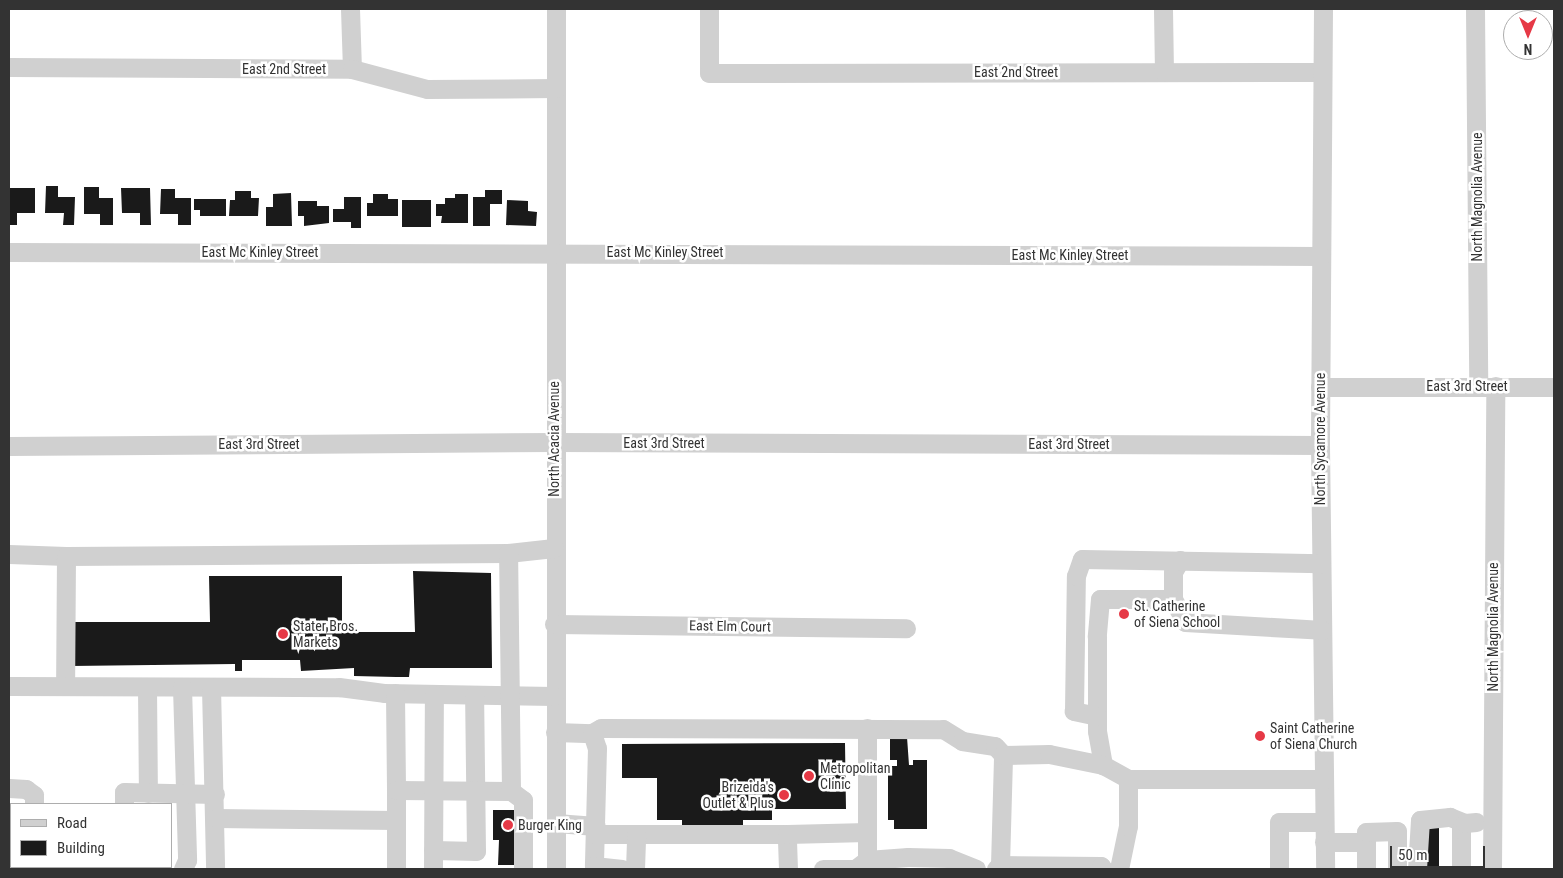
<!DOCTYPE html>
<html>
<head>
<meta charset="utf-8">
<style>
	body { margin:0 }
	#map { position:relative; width:1563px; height:878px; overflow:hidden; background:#fff; font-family:"Roboto Condensed",sans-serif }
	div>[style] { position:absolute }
	.building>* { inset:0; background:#1a1a1a; transform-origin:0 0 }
	.minor>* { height:19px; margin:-9.5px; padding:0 9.5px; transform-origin:9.5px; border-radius:9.5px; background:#d0d0d0 }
	.dots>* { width:14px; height:14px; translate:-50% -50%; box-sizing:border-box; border:2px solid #fff; border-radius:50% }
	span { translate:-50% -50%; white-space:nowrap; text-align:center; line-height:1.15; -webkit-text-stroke:5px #fff; paint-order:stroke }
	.street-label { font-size:14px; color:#333 }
	.poi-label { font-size:14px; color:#333 }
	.left { translate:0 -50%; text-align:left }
	.right { translate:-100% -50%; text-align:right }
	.frame { position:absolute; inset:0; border:10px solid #333; pointer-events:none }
	.legend { position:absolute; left:10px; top:803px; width:162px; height:65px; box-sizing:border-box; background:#fff; border:1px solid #adadad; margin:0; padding:6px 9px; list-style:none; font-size:15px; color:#333 }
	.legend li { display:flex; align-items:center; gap:10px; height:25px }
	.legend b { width:25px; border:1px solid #adadad }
	.north { position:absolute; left:1503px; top:10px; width:50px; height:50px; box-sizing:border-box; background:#fff; border:1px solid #adadad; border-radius:50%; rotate:180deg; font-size:14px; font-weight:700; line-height:20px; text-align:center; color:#333 }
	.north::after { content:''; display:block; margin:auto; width:18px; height:22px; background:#e63946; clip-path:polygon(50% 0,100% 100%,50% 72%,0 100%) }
	.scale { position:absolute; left:1390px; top:846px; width:95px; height:22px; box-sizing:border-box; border:2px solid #333; border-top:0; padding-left:6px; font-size:15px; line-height:18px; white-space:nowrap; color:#333; -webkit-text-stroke:4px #fff; paint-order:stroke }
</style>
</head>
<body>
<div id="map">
	<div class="building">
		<div style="clip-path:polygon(46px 186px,58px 186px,58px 197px,75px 197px,74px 225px,63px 225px,64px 213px,45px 213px)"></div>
		<div style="clip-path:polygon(84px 187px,99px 187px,99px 198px,113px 198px,113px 225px,100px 225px,100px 214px,84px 214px)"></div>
		<div style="clip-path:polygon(9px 188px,35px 188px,35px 213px,17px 213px,17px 225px,9px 225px)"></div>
		<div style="clip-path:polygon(121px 188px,150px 188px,151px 225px,140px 225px,140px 213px,122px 213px)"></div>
		<div style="clip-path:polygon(161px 189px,175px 189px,175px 198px,191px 198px,191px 225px,178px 225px,178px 214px,160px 214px)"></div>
		<div style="clip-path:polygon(485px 190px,502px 190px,502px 204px,490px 204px,490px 226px,473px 226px,473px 197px,485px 197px)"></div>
		<div style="clip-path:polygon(235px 191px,251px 191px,251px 198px,259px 198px,258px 216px,229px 216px,230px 200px,235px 200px)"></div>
		<div style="clip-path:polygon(291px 193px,292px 226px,266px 226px,266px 207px,273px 207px,273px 194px)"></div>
		<div style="clip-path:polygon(373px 194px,388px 194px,388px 199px,398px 199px,398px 216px,367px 216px,367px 203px,373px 203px)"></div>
		<div style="clip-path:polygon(455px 194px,468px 194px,468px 223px,441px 223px,442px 216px,436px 216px,436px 204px,445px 204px,445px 198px,455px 198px)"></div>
		<div style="clip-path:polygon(344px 197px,361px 197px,361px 228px,351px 228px,351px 222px,333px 222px,333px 209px,344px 209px)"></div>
		<div style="clip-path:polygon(194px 199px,226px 199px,226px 216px,200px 216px,200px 210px,194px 210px)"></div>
		<div style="left:402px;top:200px;width:29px;height:27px"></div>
		<div style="clip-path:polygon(507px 200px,528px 201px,528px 211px,537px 212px,536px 226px,506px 225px)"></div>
		<div style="clip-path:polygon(298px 201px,317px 201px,317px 206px,329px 206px,329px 223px,304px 226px,304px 216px,298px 216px)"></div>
		<div style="clip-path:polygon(413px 571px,491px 573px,492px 668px,410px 668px,409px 677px,396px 677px,354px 676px,354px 668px,301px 671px,300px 660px,242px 660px,242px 671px,235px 671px,235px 664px,71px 666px,70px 622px,210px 622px,209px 576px,342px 576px,342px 632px,415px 632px)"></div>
		<div style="clip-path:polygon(890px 737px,907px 737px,909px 765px,913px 765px,913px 760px,927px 760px,927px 829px,894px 829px,894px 820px,888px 820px,888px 766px,897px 766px,897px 760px,890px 760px)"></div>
		<div style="clip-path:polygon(845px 743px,846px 809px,772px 809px,772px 820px,743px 820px,743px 826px,682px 826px,682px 820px,657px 820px,657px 778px,622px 778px,622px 744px)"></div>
		<div style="clip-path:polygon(493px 810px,522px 810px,522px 865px,498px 865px,499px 840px,493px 840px)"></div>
		<div style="left:1420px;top:828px;width:19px;height:41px"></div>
	</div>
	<div class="minor">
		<div style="left:350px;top:9px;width:60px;rotate:88.1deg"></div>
		<div style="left:556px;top:9px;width:860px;rotate:90deg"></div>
		<div style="left:709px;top:9px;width:64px;rotate:90deg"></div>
		<div style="left:709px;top:73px;width:613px;rotate:-0.09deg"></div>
		<div style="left:1163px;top:9px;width:63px;rotate:89.1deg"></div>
		<div style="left:1323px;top:9px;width:436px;rotate:90.4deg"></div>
		<div style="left:1320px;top:445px;width:424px;rotate:89.3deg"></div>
		<div style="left:1475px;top:9px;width:376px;rotate:89.5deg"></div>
		<div style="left:9px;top:67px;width:343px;rotate:0.3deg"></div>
		<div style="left:352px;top:69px;width:78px;rotate:14.9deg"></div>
		<div style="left:427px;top:89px;width:129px;rotate:-0.4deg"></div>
		<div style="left:9px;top:252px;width:1312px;rotate:0.17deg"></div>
		<div style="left:1320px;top:387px;width:234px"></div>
		<div style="left:9px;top:446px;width:545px;rotate:-0.42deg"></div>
		<div style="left:554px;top:442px;width:766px;rotate:0.22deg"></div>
		<div style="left:9px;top:554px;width:57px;rotate:2deg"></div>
		<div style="left:66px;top:556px;width:130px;rotate:90.4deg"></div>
		<div style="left:66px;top:556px;width:442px;rotate:-0.4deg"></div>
		<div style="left:508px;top:553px;width:46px;rotate:-6.2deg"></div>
		<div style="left:1180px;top:560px;width:14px;rotate:120deg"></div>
		<div style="left:1173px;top:572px;width:27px;rotate:90deg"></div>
		<div style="left:1173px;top:599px;width:26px;rotate:62deg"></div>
		<div style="left:1185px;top:622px;width:137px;rotate:3.3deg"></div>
		<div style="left:1173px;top:599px;width:73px;rotate:180deg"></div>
		<div style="left:1100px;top:599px;width:38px;rotate:95deg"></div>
		<div style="left:1097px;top:637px;width:94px;rotate:90deg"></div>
		<div style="left:1097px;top:731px;width:35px;rotate:80deg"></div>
		<div style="left:1103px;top:765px;width:29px;rotate:29deg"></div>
		<div style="left:1128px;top:779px;width:196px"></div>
		<div style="left:554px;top:624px;width:352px;rotate:0.7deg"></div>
		<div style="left:9px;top:686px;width:330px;rotate:0.2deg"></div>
		<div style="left:339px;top:687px;width:45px;rotate:7.6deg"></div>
		<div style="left:384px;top:693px;width:170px;rotate:1deg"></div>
		<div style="left:147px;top:687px;width:106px;rotate:89.5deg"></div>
		<div style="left:182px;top:687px;width:173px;rotate:88.3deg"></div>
		<div style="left:187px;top:860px;width:10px;rotate:114deg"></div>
		<div style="left:211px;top:687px;width:182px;rotate:88.7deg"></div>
		<div style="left:395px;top:693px;width:97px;rotate:89.4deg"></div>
		<div style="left:1097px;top:716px;width:24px;rotate:-168deg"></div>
		<div style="left:1074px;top:711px;width:135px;rotate:-89.2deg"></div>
		<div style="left:1076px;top:576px;width:18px;rotate:-71deg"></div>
		<div style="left:1082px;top:559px;width:239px;rotate:1deg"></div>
		<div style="left:555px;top:732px;width:37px;rotate:2deg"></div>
		<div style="left:592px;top:733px;width:16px;rotate:72deg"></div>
		<div style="left:597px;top:748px;width:118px;rotate:91.5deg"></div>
		<div style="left:594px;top:866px;width:28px;rotate:6deg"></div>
		<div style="left:592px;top:733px;width:10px;rotate:-29deg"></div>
		<div style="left:601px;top:728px;width:342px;rotate:0.2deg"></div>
		<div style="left:943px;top:729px;width:22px;rotate:32deg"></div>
		<div style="left:962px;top:741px;width:33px;rotate:9deg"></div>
		<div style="left:995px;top:746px;width:12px;rotate:48deg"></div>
		<div style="left:9px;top:788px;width:17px;rotate:3deg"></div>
		<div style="left:26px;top:789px;width:10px;rotate:37deg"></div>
		<div style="left:34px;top:795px;width:9px;rotate:90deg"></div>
		<div style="left:511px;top:791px;width:15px;rotate:37deg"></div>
		<div style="left:523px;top:800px;width:69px;rotate:90deg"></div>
		<div style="left:124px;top:804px;width:12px;rotate:-90deg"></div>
		<div style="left:124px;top:792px;width:91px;rotate:1.3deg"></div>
		<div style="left:216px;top:818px;width:180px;rotate:0.6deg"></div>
		<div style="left:556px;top:823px;width:40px;rotate:4.3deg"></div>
		<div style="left:596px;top:834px;width:191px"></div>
		<div style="left:1324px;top:842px;width:42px"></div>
		<div style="left:433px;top:850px;width:43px;rotate:1.3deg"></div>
		<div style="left:476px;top:851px;width:156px;rotate:-90.7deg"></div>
		<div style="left:1000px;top:865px;width:101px;rotate:0.6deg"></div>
		<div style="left:1101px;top:866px;width:4px;rotate:56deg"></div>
		<div style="left:101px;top:867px;width:2px;rotate:90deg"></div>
		<div style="left:126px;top:867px;width:2px;rotate:63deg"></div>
		<div style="left:34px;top:869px;width:2px;rotate:-90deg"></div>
		<div style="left:396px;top:869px;width:79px;rotate:-90deg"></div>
		<div style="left:396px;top:790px;width:115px;rotate:0.5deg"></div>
		<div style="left:511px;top:791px;width:238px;rotate:-90.7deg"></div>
		<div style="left:433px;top:869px;width:174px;rotate:-89.7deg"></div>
		<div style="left:635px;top:869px;width:35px;rotate:-88deg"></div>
		<div style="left:788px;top:869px;width:35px;rotate:-92deg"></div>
		<div style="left:787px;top:834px;width:80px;rotate:-1.4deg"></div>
		<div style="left:823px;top:869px;width:32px"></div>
		<div style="left:855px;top:869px;width:15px;rotate:-37deg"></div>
		<div style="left:867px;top:860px;width:132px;rotate:-90deg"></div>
		<div style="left:867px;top:869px;width:9px;rotate:-90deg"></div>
		<div style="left:867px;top:860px;width:41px;rotate:-4.2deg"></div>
		<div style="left:908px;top:857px;width:41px;rotate:1.4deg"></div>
		<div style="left:949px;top:858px;width:29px;rotate:22deg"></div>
		<div style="left:996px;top:869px;width:6px;rotate:-45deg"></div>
		<div style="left:1000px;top:865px;width:110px;rotate:-88.4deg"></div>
		<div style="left:1003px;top:755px;width:46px;rotate:-1.2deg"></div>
		<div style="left:1049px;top:754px;width:55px;rotate:11.5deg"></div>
		<div style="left:1119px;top:869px;width:44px;rotate:-78.2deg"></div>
		<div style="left:1128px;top:826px;width:47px;rotate:-90deg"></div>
		<div style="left:1279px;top:869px;width:47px;rotate:-90deg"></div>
		<div style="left:1279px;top:822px;width:45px"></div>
		<div style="left:1366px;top:869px;width:37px;rotate:-90deg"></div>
		<div style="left:1366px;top:832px;width:31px;rotate:-2deg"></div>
		<div style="left:1397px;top:831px;width:38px;rotate:90deg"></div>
		<div style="left:1417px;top:869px;width:49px;rotate:-86.5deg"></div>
		<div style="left:1420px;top:820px;width:30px;rotate:-6deg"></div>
		<div style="left:1450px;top:817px;width:16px;rotate:22deg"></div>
		<div style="left:1461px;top:869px;width:40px;rotate:-90deg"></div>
		<div style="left:1461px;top:829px;width:7px;rotate:-56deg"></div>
		<div style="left:1465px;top:823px;width:11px;rotate:-5deg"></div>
		<div style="left:1492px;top:869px;width:483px;rotate:-89.6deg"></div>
	</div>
	<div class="dots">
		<div style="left:1124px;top:614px;background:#e63946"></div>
		<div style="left:283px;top:634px;background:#e63946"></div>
		<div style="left:1260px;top:736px;background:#e63946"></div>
		<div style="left:809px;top:776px;background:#e63946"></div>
		<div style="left:784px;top:795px;background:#e63946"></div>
		<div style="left:508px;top:825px;background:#e63946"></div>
	</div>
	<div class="street-label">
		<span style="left:284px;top:69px">East 2nd Street</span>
		<span style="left:1016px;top:72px">East 2nd Street</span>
		<span style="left:1477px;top:197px;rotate:-90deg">North Magnolia Avenue</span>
		<span style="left:260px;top:252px">East Mc Kinley Street</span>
		<span style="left:665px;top:252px">East Mc Kinley Street</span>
		<span style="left:1070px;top:255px">East Mc Kinley Street</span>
		<span style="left:1467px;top:386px">East 3rd Street</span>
		<span style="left:554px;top:439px;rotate:-90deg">North Acacia Avenue</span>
		<span style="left:1320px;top:439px;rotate:-90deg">North Sycamore Avenue</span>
		<span style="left:664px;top:443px">East 3rd Street</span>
		<span style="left:259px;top:444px">East 3rd Street</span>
		<span style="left:1069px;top:444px">East 3rd Street</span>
		<span style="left:730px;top:626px;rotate:1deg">East Elm Court</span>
		<span style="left:1493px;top:627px;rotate:-90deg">North Magnolia Avenue</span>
	</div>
	<div class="poi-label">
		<span class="left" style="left:1134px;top:614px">St. Catherine<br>of Siena School</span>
		<span class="left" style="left:293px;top:634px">Stater Bros.<br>Markets</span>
		<span class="left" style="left:1270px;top:736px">Saint Catherine<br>of Siena Church</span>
		<span class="left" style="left:820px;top:776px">Metropolitan<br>Clinic</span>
		<span class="right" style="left:774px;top:795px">Brizeida's<br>Outlet &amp; Plus</span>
		<span class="left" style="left:518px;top:825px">Burger King</span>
	</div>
	<div class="frame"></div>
	<ul class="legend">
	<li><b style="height:6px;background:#d0d0d0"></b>Road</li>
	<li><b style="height:14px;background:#1a1a1a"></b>Building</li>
	</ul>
	<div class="north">N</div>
	<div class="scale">50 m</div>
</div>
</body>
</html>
